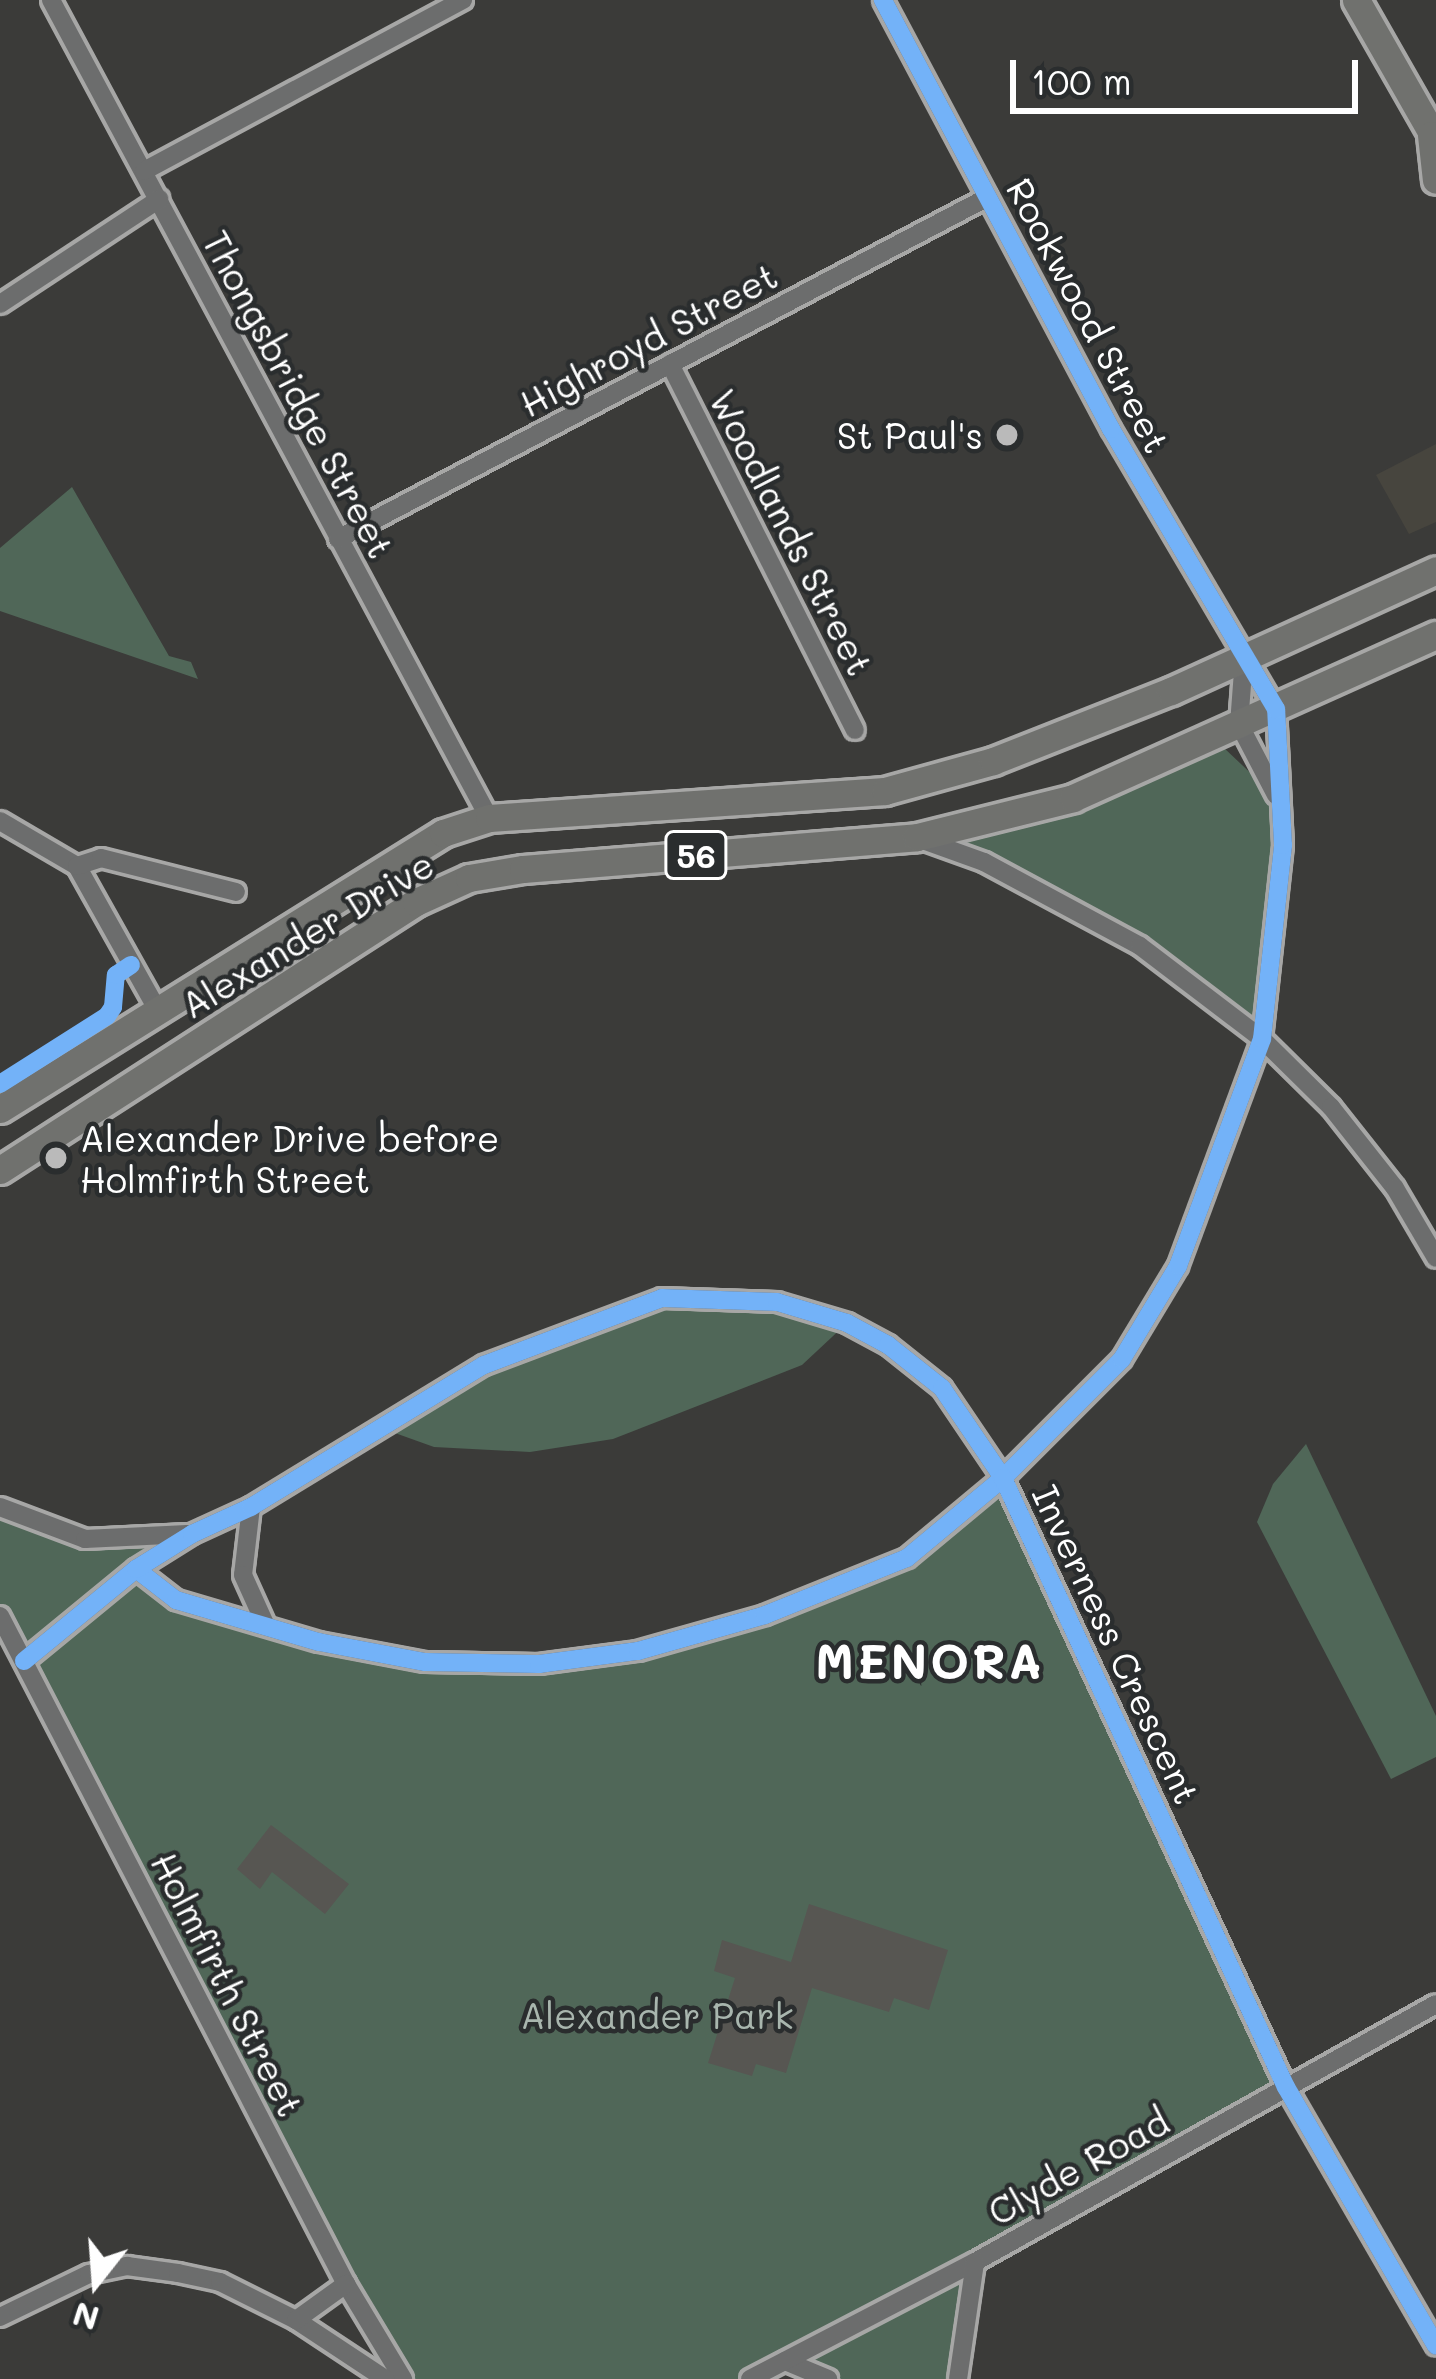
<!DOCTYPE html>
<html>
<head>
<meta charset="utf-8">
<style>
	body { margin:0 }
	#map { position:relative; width:1436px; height:2379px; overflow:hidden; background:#3b3b39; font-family:Mali,sans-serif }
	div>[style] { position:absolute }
	.built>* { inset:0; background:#47453e }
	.green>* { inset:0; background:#506758 }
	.building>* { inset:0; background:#575652 }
	.roads { filter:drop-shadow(3px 0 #a7a7a6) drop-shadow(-3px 0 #a7a7a6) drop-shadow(0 3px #a7a7a6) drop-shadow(0 -3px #a7a7a6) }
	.minor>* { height:18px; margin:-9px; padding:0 9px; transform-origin:9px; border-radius:9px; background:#6c6d6d }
	.primary>* { height:27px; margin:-13.5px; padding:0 13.5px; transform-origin:13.5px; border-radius:13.5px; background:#70716e }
	.cycleway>* { height:18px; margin:-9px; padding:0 9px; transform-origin:9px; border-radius:9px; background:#73b2f8 }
	.dots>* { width:33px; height:33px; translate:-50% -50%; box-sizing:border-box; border:6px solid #2a2d2e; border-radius:50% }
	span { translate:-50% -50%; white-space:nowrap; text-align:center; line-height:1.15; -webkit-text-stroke:9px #2a2d2e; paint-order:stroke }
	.shield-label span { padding:3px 9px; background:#2a2d2e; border:3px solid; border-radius:9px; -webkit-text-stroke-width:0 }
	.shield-label { font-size:33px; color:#fff; font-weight:700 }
	.street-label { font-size:36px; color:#fff }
	.poi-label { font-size:36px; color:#fff }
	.right { translate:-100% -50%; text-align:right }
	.left { translate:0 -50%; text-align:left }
	.park-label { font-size:36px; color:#a9b6ae }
	.district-label { font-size:48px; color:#fff; font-weight:700; letter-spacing:3px }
	.north { position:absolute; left:36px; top:2223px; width:120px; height:120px; -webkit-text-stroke:9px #2a2d2e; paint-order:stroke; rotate:197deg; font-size:33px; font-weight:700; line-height:48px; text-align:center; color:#fff }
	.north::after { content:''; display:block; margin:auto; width:42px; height:54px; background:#fff; clip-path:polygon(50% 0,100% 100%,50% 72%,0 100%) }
	.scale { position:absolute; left:1010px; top:60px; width:348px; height:54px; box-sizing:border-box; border:6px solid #fff; border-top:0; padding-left:15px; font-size:36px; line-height:42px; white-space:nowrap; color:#fff; -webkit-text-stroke:9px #2a2d2e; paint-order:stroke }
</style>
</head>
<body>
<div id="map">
	<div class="built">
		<div style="clip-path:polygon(1436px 444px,1436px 522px,1409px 534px,1376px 475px)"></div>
	</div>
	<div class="green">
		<div style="clip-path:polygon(72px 487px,169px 656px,191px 662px,198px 679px,0 611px,0 548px)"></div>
		<div style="clip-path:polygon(1223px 747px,1278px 799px,1262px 1039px,1140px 946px,917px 837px,1073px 798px)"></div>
		<div style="clip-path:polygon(662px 1298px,777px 1302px,847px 1323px,802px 1365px,613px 1439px,530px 1452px,434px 1447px,381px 1428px,484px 1365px)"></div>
		<div style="clip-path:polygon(1306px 1444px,1436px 1716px,1436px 1757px,1391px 1779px,1257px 1522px,1273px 1484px)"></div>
		<div style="clip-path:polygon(1003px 1478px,1286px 2087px,975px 2262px,958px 2379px,828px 2379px,785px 2361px,750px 2379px,403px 2379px,0 1616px,0 1507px,85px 1539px,192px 1534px,137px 1569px,176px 1600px,425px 1662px,638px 1651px,907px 1558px)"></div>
	</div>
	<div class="building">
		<div style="clip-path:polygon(271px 1825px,349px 1884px,325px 1914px,272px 1872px,260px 1889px,237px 1869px)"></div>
		<div style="clip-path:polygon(809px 1904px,948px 1950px,929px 2010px,894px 1998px,889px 2012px,812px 1988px,786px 2073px,756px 2064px,752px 2076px,708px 2063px,735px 1978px,714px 1971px,722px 1940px,791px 1962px)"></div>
	</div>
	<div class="roads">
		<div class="minor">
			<div style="left:51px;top:0;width:928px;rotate:61.83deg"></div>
			<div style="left:144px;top:171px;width:362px;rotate:-28.2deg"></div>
			<div style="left:0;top:304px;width:191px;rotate:-33.4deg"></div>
			<div style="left:670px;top:364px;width:410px;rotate:63.2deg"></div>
			<div style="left:338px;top:539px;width:734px;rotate:-27.75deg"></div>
			<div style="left:1244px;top:658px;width:66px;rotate:94.3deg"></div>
			<div style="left:1239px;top:724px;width:80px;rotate:62.5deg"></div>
			<div style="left:0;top:821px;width:89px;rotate:30.3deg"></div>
			<div style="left:77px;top:866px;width:164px;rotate:60.8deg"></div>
			<div style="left:920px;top:839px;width:68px;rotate:19.8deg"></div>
			<div style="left:984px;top:862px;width:177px;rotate:28.3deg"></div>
			<div style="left:1140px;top:946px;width:153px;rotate:37.3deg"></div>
			<div style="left:1262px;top:1039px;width:97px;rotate:44.6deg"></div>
			<div style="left:1331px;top:1107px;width:103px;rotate:51.7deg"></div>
			<div style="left:1395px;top:1188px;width:81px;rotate:59.6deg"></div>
			<div style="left:77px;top:866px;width:25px;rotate:-18deg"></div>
			<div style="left:101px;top:858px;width:139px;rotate:14.1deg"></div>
			<div style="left:0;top:1507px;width:91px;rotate:20.6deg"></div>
			<div style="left:85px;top:1539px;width:102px;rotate:-2.8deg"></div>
			<div style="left:251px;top:1507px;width:68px;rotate:96.7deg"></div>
			<div style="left:243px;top:1575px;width:56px;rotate:65.7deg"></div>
			<div style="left:136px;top:1569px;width:51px;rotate:37.8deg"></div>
			<div style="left:176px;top:1600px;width:149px;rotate:16.4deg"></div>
			<div style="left:319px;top:1642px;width:108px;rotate:10.7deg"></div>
			<div style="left:425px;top:1662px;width:114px;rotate:1deg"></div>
			<div style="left:539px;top:1664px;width:100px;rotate:-7.5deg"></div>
			<div style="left:638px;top:1651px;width:132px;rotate:-15.8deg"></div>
			<div style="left:765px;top:1615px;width:153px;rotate:-21.9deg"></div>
			<div style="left:907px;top:1558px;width:125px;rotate:-39.8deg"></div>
			<div style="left:1003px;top:1478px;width:168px;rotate:-45deg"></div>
			<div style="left:1122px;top:1359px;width:109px;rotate:-58.9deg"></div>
			<div style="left:1178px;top:1266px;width:242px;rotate:-69.7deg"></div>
			<div style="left:1262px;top:1039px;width:195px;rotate:-83.8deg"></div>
			<div style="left:1283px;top:845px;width:136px;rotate:-92.9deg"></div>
			<div style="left:1276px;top:709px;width:325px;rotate:-120.5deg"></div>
			<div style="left:1111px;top:429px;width:486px;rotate:-118deg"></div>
			<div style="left:0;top:1616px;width:752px;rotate:62.62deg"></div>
			<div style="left:346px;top:2284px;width:111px;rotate:59deg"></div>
			<div style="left:24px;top:1661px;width:145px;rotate:-39.4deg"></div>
			<div style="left:136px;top:1569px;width:66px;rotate:-32deg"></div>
			<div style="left:192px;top:1534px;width:65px;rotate:-24.6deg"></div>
			<div style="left:251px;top:1507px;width:273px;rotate:-31.4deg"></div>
			<div style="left:484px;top:1365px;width:190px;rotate:-20.6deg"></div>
			<div style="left:662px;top:1298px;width:115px;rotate:2deg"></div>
			<div style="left:777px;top:1302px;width:73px;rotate:16.7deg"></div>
			<div style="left:847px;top:1323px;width:47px;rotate:28.2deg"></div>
			<div style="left:888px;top:1345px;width:69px;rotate:38.5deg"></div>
			<div style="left:942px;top:1388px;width:109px;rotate:55.9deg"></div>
			<div style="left:1003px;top:1478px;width:672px;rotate:65.08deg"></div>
			<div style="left:1286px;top:2087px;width:299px;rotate:59.9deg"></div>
			<div style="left:0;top:2317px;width:99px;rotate:-25.8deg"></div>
			<div style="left:89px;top:2274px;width:39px;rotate:-12deg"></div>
			<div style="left:127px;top:2266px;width:51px;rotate:7.8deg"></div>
			<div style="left:178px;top:2273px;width:43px;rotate:12.1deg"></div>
			<div style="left:220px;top:2282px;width:85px;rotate:26.6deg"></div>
			<div style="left:296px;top:2320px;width:107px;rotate:33.5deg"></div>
			<div style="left:296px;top:2320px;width:62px;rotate:-35.8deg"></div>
			<div style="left:785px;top:2361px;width:47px;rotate:22.7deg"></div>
			<div style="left:750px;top:2379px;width:254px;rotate:-27.5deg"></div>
			<div style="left:975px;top:2262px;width:528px;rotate:-29.23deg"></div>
			<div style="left:958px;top:2379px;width:118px;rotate:-81.7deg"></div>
		</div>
		<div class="primary">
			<div style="left:1356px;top:0;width:161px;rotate:60.3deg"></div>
			<div style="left:1431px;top:135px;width:45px;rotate:83.7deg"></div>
			<div style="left:0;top:1109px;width:522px;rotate:-31.92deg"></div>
			<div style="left:443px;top:833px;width:48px;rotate:-18.1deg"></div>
			<div style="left:489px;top:818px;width:397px;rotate:-3.9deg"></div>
			<div style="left:885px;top:791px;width:112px;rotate:-15.5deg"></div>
			<div style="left:993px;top:761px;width:191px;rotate:-21.5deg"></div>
			<div style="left:1171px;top:691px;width:291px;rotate:-24.5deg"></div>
			<div style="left:0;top:1170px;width:495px;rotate:-32.8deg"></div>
			<div style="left:416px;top:902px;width:58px;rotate:-24.4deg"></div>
			<div style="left:469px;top:878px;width:55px;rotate:-9.5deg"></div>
			<div style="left:523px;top:869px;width:395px;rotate:-4.6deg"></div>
			<div style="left:917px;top:837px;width:161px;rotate:-14deg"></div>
			<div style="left:1073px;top:798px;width:398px;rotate:-24.2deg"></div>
		</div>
	</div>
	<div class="cycleway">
		<div style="left:0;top:1084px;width:127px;rotate:-32.4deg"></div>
		<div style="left:107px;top:1016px;width:11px;rotate:-56deg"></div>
		<div style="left:113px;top:1007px;width:32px;rotate:-85deg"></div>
		<div style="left:116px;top:975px;width:18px;rotate:-34deg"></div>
		<div style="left:136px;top:1569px;width:51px;rotate:37.8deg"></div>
		<div style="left:176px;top:1600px;width:149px;rotate:16.4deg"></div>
		<div style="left:319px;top:1642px;width:108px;rotate:10.7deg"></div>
		<div style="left:425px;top:1662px;width:114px;rotate:1deg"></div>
		<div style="left:539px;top:1664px;width:100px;rotate:-7.5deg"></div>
		<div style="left:638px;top:1651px;width:132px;rotate:-15.8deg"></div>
		<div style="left:765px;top:1615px;width:153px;rotate:-21.9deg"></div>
		<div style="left:907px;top:1558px;width:125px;rotate:-39.8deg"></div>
		<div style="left:1003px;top:1478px;width:168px;rotate:-45deg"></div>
		<div style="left:1122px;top:1359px;width:109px;rotate:-58.9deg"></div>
		<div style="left:1178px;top:1266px;width:242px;rotate:-69.7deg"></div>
		<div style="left:1262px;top:1039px;width:195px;rotate:-83.8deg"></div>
		<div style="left:1283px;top:845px;width:136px;rotate:-92.9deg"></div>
		<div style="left:1276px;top:709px;width:325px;rotate:-120.5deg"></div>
		<div style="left:1111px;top:429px;width:486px;rotate:-118deg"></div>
		<div style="left:24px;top:1661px;width:145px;rotate:-39.4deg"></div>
		<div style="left:136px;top:1569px;width:66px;rotate:-32deg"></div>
		<div style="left:192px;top:1534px;width:65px;rotate:-24.6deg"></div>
		<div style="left:251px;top:1507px;width:273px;rotate:-31.4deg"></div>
		<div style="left:484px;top:1365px;width:190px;rotate:-20.6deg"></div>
		<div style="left:662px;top:1298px;width:115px;rotate:2deg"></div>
		<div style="left:777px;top:1302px;width:73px;rotate:16.7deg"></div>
		<div style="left:847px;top:1323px;width:47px;rotate:28.2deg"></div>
		<div style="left:888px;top:1345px;width:69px;rotate:38.5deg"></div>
		<div style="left:942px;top:1388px;width:109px;rotate:55.9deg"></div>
		<div style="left:1003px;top:1478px;width:672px;rotate:65.08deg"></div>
		<div style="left:1286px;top:2087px;width:299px;rotate:59.9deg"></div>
	</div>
	<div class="dots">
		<div style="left:1007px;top:435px;background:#bababa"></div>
		<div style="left:56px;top:1158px;background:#bababa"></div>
	</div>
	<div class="shield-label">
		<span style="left:696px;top:855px">56</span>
	</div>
	<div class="street-label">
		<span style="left:1089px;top:315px;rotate:62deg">Rookwood Street</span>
		<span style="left:648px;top:339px;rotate:-28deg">Highroyd Street</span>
		<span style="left:299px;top:394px;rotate:62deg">Thongsbridge Street</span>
		<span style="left:792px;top:532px;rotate:63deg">Woodlands Street</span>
		<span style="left:307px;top:934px;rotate:-31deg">Alexander Drive</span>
		<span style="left:1117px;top:1644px;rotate:65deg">Inverness Crescent</span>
		<span style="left:228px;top:1984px;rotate:63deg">Holmfirth Street</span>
		<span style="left:1078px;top:2166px;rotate:-29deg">Clyde Road</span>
	</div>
	<div class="poi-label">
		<span class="right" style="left:983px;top:435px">St Paul's</span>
		<span class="left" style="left:80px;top:1158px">Alexander Drive before<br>Holmfirth Street</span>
	</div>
	<div class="park-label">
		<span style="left:657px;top:2015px">Alexander Park</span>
	</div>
	<div class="district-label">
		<span style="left:930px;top:1661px">MENORA</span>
	</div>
	<div class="north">N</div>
	<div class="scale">100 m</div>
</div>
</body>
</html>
